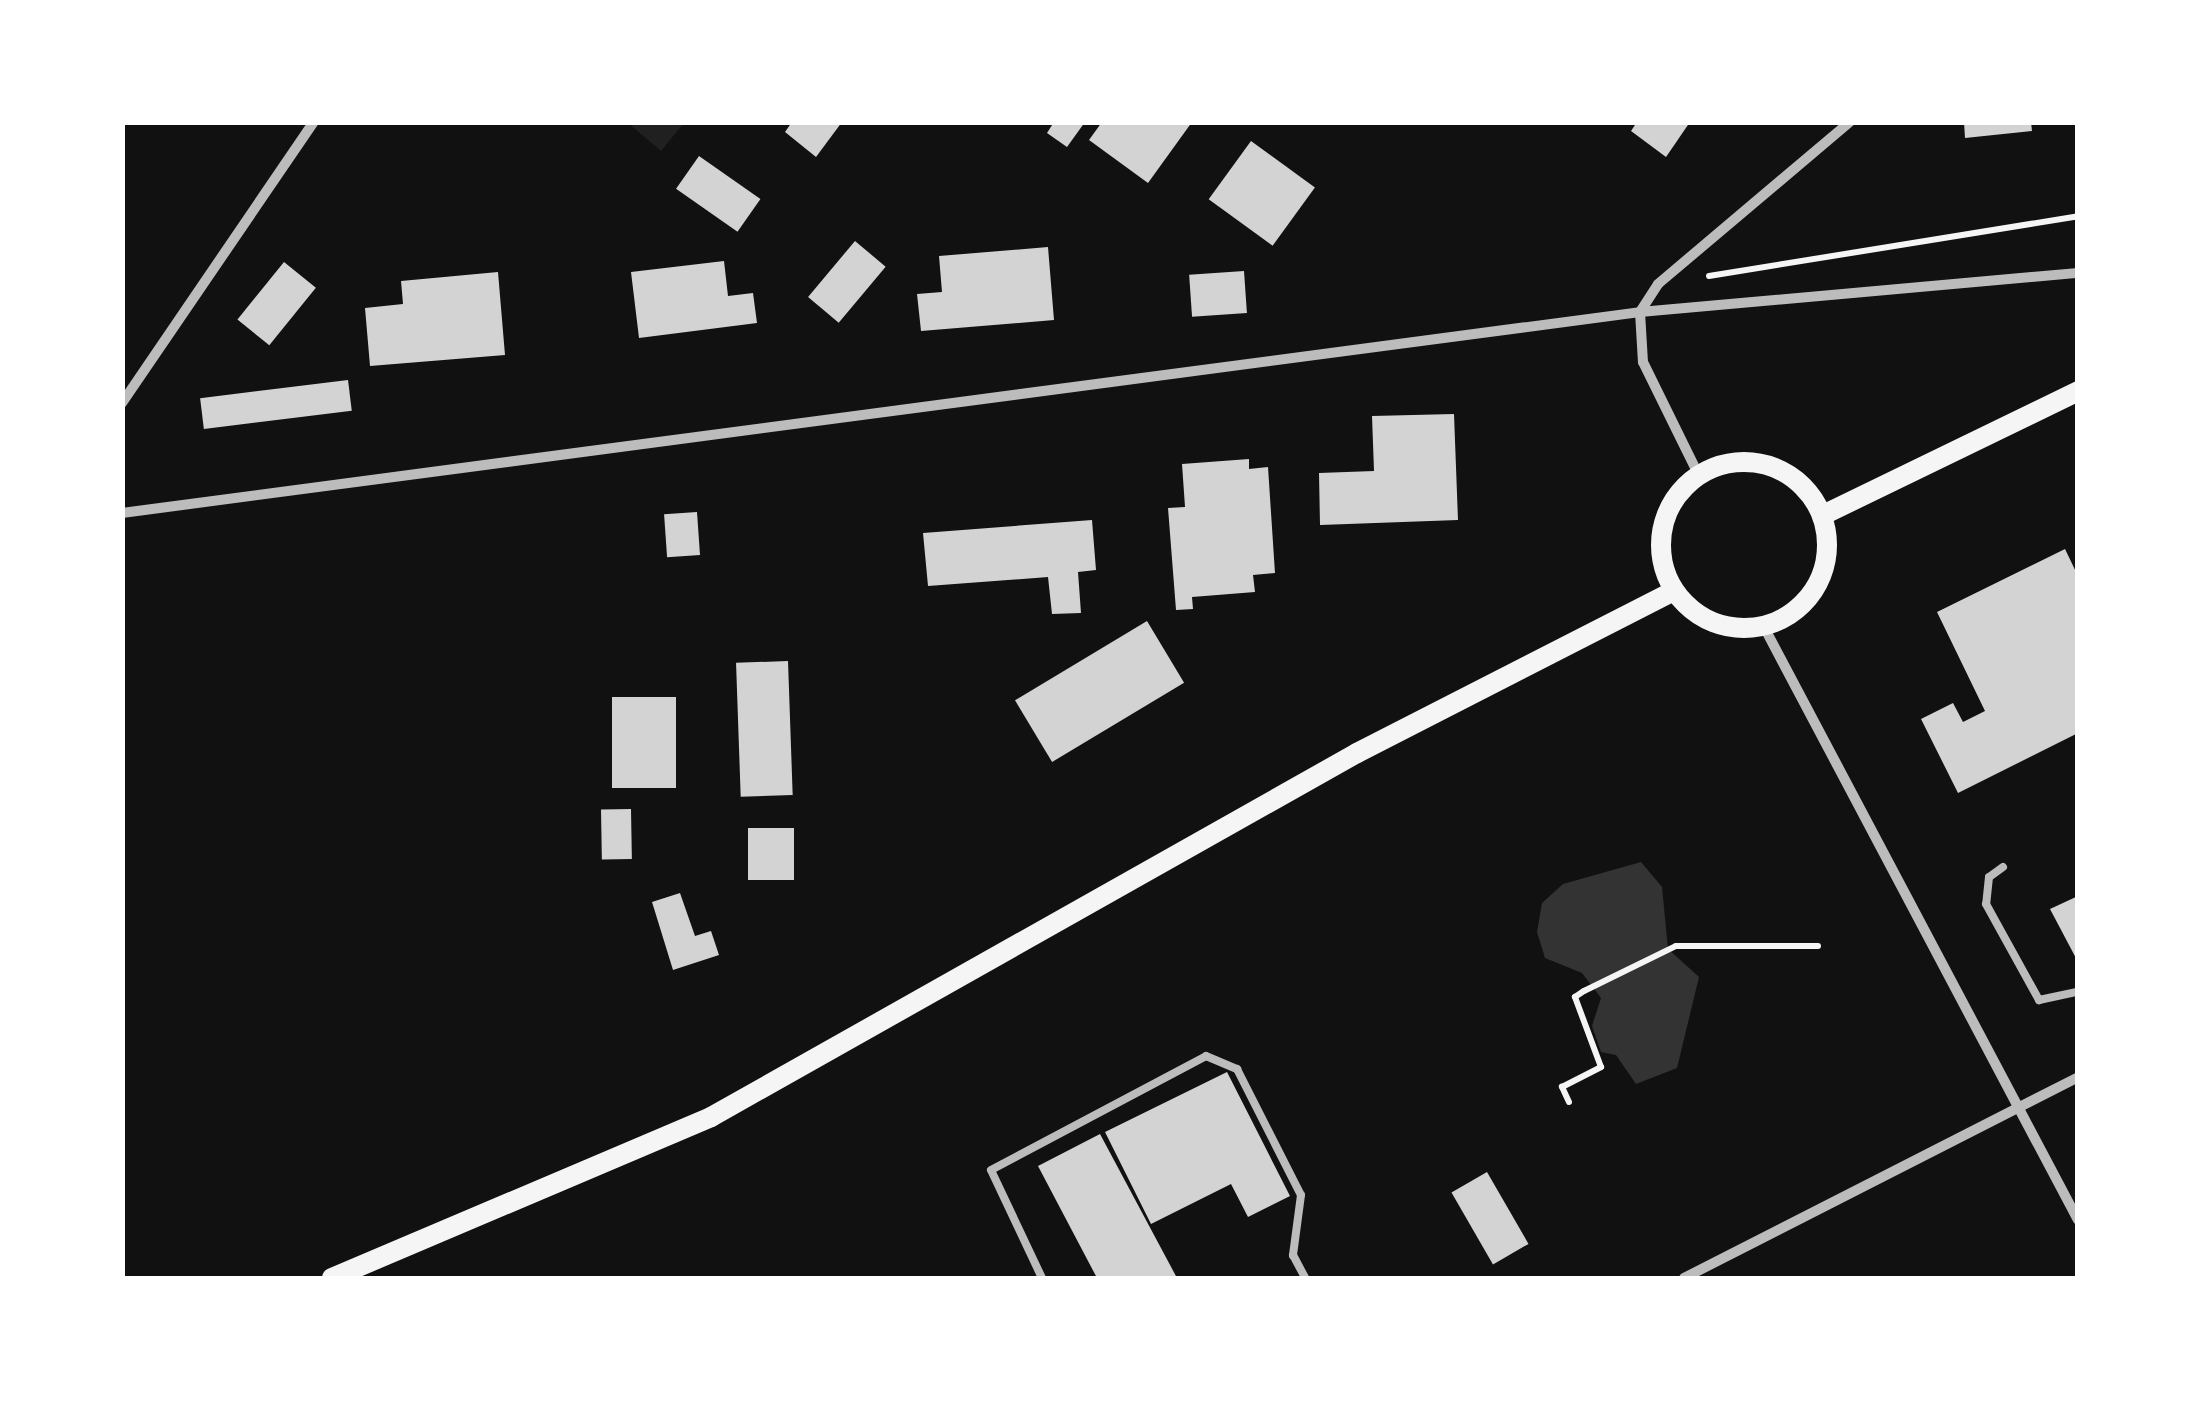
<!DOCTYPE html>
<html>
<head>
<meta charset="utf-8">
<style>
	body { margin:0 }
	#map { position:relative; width:2200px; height:1401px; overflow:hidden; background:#111; font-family:"PT Sans",sans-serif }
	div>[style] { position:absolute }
	.green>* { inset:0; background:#202020 }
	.water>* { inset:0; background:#333 }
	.building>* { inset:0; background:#d3d3d3; transform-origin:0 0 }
	.path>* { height:6px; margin:-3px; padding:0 3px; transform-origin:3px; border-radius:3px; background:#f5f5f5 }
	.service>* { height:8px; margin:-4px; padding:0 4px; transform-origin:4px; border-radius:4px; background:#bcbcbc }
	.minor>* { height:10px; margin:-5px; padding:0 5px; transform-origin:5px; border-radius:5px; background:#bcbcbc }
	.secondary>* { height:20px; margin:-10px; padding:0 10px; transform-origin:10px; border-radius:10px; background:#f5f5f5 }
	.secondary>.ring { margin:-10px; padding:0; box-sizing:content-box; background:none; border:20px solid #f5f5f5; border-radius:50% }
	span { translate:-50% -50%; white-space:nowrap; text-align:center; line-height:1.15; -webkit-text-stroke:9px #fff; paint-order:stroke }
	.frame { position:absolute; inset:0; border:125px solid #fff; pointer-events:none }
</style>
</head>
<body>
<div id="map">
	<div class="green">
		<div style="clip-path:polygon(628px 123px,684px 123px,661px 151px)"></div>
	</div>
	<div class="water">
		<div style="clip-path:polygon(1641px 862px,1662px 887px,1668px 949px,1699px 977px,1677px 1068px,1636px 1084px,1616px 1055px,1601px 1052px,1592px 1026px,1601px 998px,1582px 973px,1545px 958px,1537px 932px,1542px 903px,1563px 884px)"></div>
	</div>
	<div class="building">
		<div style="clip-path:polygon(792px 122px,842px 122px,816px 157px,785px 132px)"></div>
		<div style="clip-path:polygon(1054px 122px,1085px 122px,1067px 147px,1047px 133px)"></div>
		<div style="clip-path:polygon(1102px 122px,1192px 122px,1148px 183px,1089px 140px)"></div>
		<div style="clip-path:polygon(1637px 122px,1690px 122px,1666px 157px,1631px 131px)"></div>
		<div style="clip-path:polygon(1964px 122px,2031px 122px,2032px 131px,1965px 138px)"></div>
		<div style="left:1251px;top:141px;width:79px;height:72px;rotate:36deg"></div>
		<div style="left:699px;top:156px;width:75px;height:40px;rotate:35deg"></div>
		<div style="left:855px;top:241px;width:40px;height:73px;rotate:40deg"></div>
		<div style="clip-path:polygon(1048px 247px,1054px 320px,921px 331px,917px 294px,942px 292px,939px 256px)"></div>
		<div style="clip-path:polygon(724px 261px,728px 296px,753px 293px,757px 323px,639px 338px,631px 272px)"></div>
		<div style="left:284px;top:262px;width:41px;height:74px;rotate:39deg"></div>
		<div style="left:1244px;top:271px;width:42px;height:55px;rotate:86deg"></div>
		<div style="clip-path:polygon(498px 272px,505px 355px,370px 366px,365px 308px,403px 304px,401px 281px)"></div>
		<div style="left:348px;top:380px;width:31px;height:149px;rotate:83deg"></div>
		<div style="clip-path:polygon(1454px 414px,1458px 520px,1320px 525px,1319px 473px,1374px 471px,1372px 416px)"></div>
		<div style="clip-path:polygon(1249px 459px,1249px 469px,1268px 467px,1275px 573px,1253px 575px,1255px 592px,1192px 597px,1193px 609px,1176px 610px,1168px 508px,1185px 507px,1182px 464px)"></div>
		<div style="left:697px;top:512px;width:43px;height:33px;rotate:86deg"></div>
		<div style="clip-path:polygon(1092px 520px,1096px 570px,1078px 572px,1081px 613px,1052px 614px,1048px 577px,928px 586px,923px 533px)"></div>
		<div style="clip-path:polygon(2065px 549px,2078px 576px,2078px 733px,1958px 793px,1921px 719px,1953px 703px,1963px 722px,1985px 711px,1937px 612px)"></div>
		<div style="left:1147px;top:621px;width:72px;height:154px;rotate:59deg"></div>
		<div style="left:788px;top:661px;width:134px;height:52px;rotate:88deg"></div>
		<div style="left:612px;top:697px;width:64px;height:91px"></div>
		<div style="left:631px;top:809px;width:50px;height:30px;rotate:89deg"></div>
		<div style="left:794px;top:828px;width:52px;height:46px;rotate:90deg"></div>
		<div style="clip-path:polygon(680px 893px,695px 936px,711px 931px,719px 955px,673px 970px,652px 902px)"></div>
		<div style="clip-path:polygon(2078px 896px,2078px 962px,2050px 909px)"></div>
		<div style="clip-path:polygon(1227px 1072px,1290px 1196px,1248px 1217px,1231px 1184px,1151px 1224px,1105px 1132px)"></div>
		<div style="clip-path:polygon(1100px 1134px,1177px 1278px,1097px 1278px,1038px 1166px)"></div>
		<div style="left:1487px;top:1172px;width:83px;height:41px;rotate:60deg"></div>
	</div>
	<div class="path">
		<div style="left:1709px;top:276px;width:374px;rotate:-9.2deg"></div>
		<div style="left:1569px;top:1102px;width:17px;rotate:-115deg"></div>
		<div style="left:1562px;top:1087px;width:44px;rotate:-27.1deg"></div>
		<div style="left:1601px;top:1067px;width:75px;rotate:-110.4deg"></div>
		<div style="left:1575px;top:997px;width:11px;rotate:-34deg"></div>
		<div style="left:1584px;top:991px;width:102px;rotate:-26.1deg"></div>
		<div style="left:1676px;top:946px;width:142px"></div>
	</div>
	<div class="service">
		<div style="left:2003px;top:867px;width:17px;rotate:144deg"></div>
		<div style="left:1989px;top:877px;width:27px;rotate:96deg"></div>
		<div style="left:1986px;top:904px;width:110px;rotate:61.1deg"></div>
		<div style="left:2039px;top:1000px;width:40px;rotate:-12deg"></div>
		<div style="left:1042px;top:1278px;width:119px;rotate:-115.3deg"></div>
		<div style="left:991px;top:1170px;width:243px;rotate:-27.9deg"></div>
		<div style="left:1206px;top:1056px;width:34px;rotate:23deg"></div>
		<div style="left:1237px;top:1069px;width:141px;rotate:63.1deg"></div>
		<div style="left:1301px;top:1195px;width:61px;rotate:97.6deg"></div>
		<div style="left:1293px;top:1255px;width:26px;rotate:62deg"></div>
	</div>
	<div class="minor">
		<div style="left:1640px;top:312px;width:33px;rotate:-57deg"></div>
		<div style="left:1658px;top:284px;width:251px;rotate:-40.2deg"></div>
		<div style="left:1640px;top:312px;width:50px;rotate:86.6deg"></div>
		<div style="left:1643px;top:362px;width:125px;rotate:63.8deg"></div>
		<div style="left:122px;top:403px;width:340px;rotate:-55.7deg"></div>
		<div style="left:122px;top:513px;width:1531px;rotate:-7.54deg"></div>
		<div style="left:1640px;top:312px;width:440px;rotate:-5.1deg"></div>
		<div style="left:1764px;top:627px;width:671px;rotate:62.1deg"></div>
		<div style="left:1684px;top:1278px;width:442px;rotate:-27deg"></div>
	</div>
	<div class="secondary">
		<div class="ring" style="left:1661px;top:462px;width:146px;height:146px"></div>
		<div style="left:1823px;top:515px;width:284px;rotate:-25.9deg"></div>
		<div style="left:332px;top:1278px;width:412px;rotate:-23deg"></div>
		<div style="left:711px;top:1117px;width:741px;rotate:-29.4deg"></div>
		<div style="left:1357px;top:753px;width:355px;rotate:-27.1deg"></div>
	</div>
	<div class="frame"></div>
</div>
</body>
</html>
